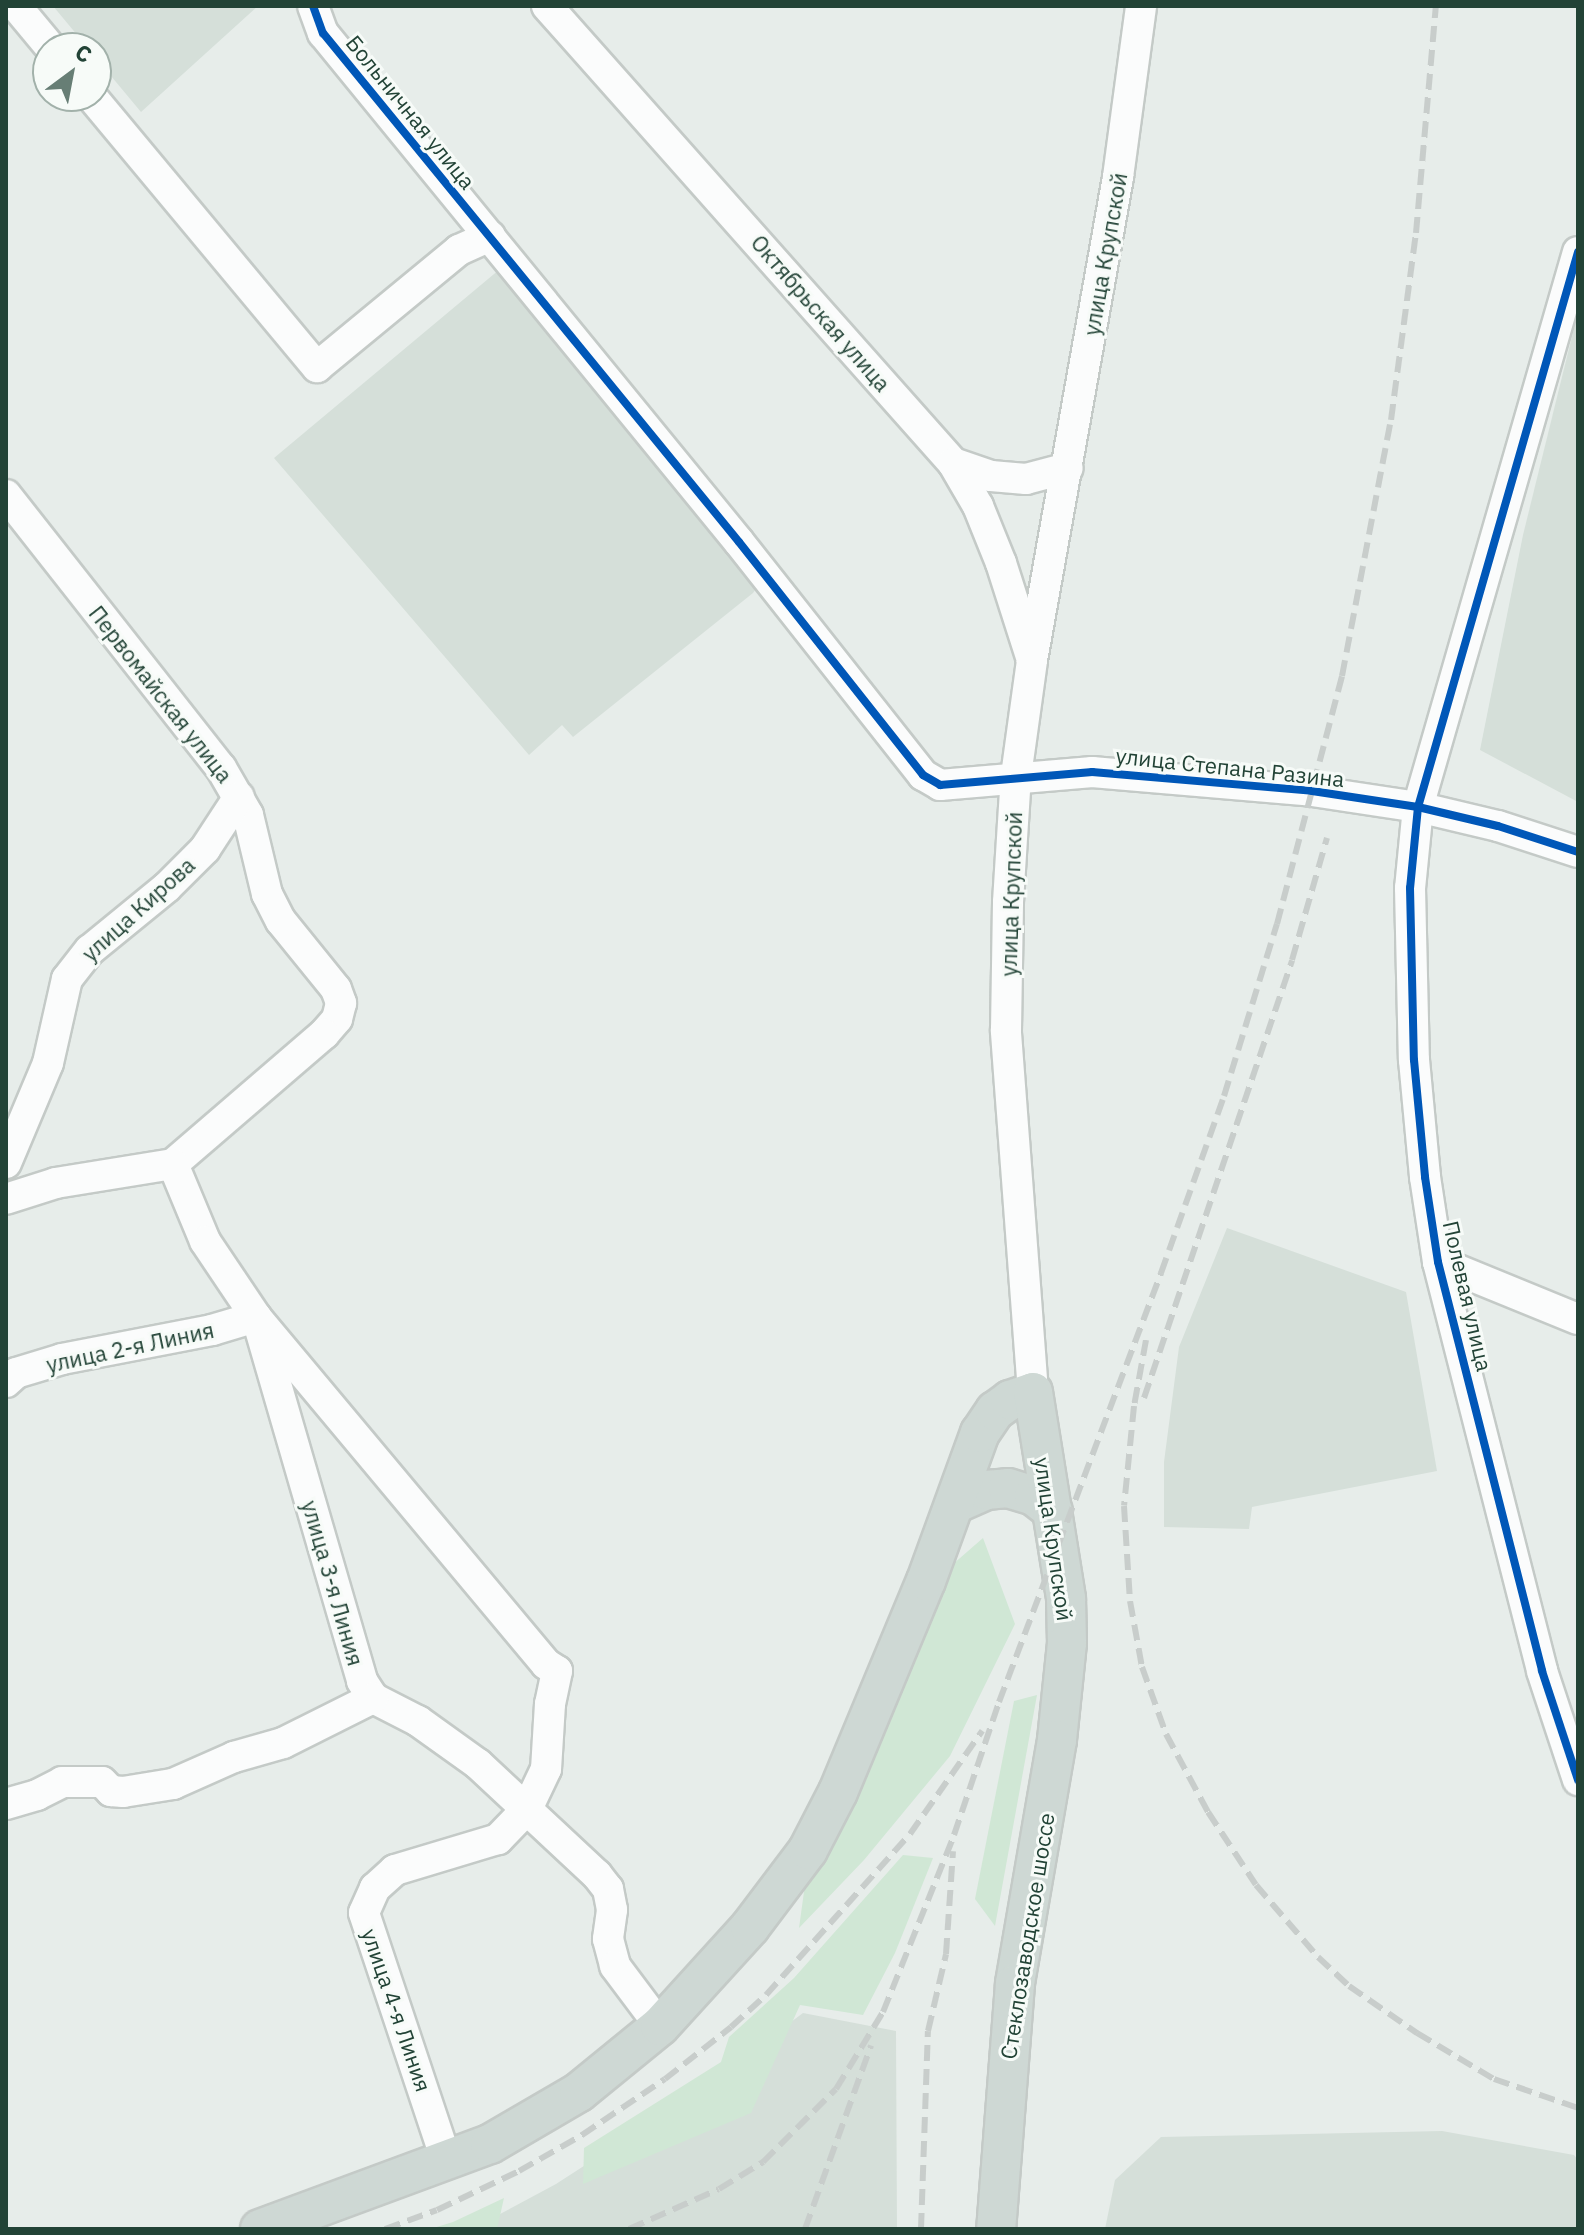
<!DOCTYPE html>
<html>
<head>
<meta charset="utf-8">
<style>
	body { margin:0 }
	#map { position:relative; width:1584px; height:2235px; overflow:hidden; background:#e7edea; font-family:"IBM Plex Sans",sans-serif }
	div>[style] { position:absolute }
	.built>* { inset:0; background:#d5dfd9 }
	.green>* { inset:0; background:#d0e7d5 }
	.roads { filter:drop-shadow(2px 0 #c4cac7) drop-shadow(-2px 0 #c4cac7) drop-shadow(0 2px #c4cac7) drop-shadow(0 -2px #c4cac7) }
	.minor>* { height:30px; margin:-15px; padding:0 15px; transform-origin:15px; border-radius:15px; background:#fbfcfc }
	.major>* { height:38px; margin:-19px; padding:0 19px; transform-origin:19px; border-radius:19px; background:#ced8d4 }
	.rail>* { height:6px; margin-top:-3px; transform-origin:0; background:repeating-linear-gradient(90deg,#c8cdcb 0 16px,transparent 0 24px) }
	.cycleway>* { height:8px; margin:-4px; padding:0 4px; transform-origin:4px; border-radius:4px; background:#0057b8 }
	span { translate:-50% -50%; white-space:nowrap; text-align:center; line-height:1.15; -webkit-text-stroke:6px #f7fbf8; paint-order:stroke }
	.street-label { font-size:22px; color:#224336 }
	.frame { position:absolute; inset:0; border:8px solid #224336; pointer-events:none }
	.north { position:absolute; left:32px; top:32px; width:80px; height:80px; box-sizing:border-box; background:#f7fbf8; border:2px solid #a2b1aa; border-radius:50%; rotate:32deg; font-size:22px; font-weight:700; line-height:32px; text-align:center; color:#224336 }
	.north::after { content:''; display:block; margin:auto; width:28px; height:36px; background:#677e75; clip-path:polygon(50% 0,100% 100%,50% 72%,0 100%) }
</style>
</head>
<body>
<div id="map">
	<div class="built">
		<div style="clip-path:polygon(53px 6px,258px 6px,141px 112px,96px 58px,96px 48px,88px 48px)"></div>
		<div style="clip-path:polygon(500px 269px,760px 583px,753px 593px,573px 737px,562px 725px,529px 755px,274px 458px)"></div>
		<div style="clip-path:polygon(1578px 312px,1578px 802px,1480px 750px,1523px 535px)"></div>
		<div style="clip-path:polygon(1227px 1228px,1406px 1292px,1437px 1471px,1252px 1507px,1249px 1529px,1164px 1527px,1164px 1462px,1179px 1347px)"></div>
		<div style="clip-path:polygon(803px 2013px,896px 2031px,897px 2229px,472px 2229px,556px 2184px,689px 2098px)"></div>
		<div style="clip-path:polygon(1442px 2131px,1574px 2155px,1578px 2160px,1578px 2229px,1105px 2229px,1115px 2180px,1161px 2137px)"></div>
	</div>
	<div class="green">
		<div style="clip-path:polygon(983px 1538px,1015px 1624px,950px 1756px,864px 1860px,799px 1928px,807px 1870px,867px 1751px,952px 1565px)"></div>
		<div style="clip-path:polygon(1037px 1695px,995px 1926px,975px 1899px,1014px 1701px)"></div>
		<div style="clip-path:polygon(903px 1855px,933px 1858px,895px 1953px,863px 2015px,800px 2005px,751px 2113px,583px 2184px,584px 2148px,721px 2062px,729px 2037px,794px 1978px)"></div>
		<div style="clip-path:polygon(504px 2198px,497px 2229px,430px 2229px,453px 2222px)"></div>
	</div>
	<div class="roads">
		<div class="minor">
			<div style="left:16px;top:6px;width:55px;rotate:50.2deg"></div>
			<div style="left:313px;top:6px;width:29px;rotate:70deg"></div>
			<div style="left:323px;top:33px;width:657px;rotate:50.74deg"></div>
			<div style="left:739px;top:542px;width:297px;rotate:51.7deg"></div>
			<div style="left:923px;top:775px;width:20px;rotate:30deg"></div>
			<div style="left:940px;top:785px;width:153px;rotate:-4.9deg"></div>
			<div style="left:1092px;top:772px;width:221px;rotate:4.9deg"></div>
			<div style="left:1312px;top:791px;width:107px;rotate:8.6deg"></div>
			<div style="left:1418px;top:807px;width:82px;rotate:13.4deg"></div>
			<div style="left:1498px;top:826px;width:84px;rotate:18deg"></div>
			<div style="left:547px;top:6px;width:611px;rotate:48.38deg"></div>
			<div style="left:953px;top:463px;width:50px;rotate:59.8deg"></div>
			<div style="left:978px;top:506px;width:61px;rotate:68deg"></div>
			<div style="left:1001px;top:563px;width:99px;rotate:72.3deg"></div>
			<div style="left:91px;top:96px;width:353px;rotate:50.2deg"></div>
			<div style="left:317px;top:367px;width:184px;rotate:-39.5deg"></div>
			<div style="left:459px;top:250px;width:34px;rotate:-24deg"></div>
			<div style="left:1578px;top:252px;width:578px;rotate:106.08deg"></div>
			<div style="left:1418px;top:807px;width:81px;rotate:95.6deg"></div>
			<div style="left:1410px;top:888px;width:172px;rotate:88.7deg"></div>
			<div style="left:1414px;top:1060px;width:118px;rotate:84.6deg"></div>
			<div style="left:1425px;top:1177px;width:86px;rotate:81.3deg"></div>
			<div style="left:1438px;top:1262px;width:422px;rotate:75.7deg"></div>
			<div style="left:1542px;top:1671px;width:115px;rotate:71.7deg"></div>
			<div style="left:953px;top:463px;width:40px;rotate:18.9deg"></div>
			<div style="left:991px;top:476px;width:35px;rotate:5deg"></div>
			<div style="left:1026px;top:479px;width:43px;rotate:-14.7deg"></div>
			<div style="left:6px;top:495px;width:347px;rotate:51.8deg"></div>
			<div style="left:221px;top:768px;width:54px;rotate:60.1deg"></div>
			<div style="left:248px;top:815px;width:81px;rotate:76.5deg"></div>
			<div style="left:267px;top:894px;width:30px;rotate:63deg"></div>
			<div style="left:281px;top:921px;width:87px;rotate:51deg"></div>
			<div style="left:336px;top:989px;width:15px;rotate:70deg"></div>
			<div style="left:341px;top:1003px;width:16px;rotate:104deg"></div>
			<div style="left:337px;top:1019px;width:20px;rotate:131deg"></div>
			<div style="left:324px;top:1034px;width:199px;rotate:139.3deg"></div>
			<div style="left:173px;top:1164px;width:119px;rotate:170.8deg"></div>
			<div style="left:56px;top:1183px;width:52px;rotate:162.3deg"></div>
			<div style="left:6px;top:1163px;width:108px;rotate:-67.2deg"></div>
			<div style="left:48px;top:1063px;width:86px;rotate:-77.3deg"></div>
			<div style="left:67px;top:979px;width:37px;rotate:-52deg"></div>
			<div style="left:90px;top:950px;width:99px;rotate:-39.3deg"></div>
			<div style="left:167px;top:887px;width:54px;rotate:-45deg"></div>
			<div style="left:205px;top:849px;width:62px;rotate:-56.8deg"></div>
			<div style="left:173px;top:1164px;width:83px;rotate:67.4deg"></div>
			<div style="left:205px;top:1241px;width:92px;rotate:56.1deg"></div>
			<div style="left:256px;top:1317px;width:452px;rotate:50.1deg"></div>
			<div style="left:546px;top:1664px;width:13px;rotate:32deg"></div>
			<div style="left:557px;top:1671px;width:34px;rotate:102deg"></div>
			<div style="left:550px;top:1704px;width:65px;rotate:93.5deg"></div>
			<div style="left:546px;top:1769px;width:44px;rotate:115.4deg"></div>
			<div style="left:527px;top:1809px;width:42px;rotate:134deg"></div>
			<div style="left:498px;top:1839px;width:108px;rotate:163.2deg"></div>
			<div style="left:395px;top:1870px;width:27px;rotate:138deg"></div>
			<div style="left:375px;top:1888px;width:27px;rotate:114deg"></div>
			<div style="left:364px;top:1913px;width:262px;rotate:71.6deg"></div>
			<div style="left:1438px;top:1262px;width:151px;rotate:22.2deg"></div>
			<div style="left:260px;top:1329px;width:366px;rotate:73.8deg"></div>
			<div style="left:362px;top:1681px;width:20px;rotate:57deg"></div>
			<div style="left:373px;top:1698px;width:51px;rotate:27.1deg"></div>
			<div style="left:418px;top:1721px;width:74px;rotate:35.6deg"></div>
			<div style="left:478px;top:1764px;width:163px;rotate:43deg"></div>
			<div style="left:597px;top:1875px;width:18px;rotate:52deg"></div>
			<div style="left:608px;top:1889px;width:21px;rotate:79deg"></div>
			<div style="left:612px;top:1910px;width:29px;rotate:98deg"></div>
			<div style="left:608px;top:1939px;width:28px;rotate:75deg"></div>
			<div style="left:615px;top:1966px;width:75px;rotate:53.1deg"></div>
			<div style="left:6px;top:1382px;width:13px;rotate:-42deg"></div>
			<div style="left:16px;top:1373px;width:48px;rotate:-16.9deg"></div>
			<div style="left:62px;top:1359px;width:153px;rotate:-10.9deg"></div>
			<div style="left:212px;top:1330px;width:46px;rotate:-16.5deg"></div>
			<div style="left:1033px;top:1392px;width:363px;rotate:-94.3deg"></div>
			<div style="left:1006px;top:1030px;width:128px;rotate:-89.1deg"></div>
			<div style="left:1008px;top:902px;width:126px;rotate:-86.4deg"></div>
			<div style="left:1016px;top:776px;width:117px;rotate:-82.1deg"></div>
			<div style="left:1032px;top:660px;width:491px;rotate:-79.9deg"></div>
			<div style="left:1118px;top:177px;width:173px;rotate:-82.3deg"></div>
			<div style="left:6px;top:1804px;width:32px;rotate:-16deg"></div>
			<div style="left:37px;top:1795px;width:28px;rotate:-27deg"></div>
			<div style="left:62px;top:1782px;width:40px"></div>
			<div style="left:102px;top:1782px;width:13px;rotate:45deg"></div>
			<div style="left:111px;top:1791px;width:12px;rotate:5deg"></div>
			<div style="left:123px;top:1792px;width:51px;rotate:-9.1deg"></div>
			<div style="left:173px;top:1784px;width:67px;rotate:-23.9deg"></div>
			<div style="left:234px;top:1757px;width:51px;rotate:-15.9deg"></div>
			<div style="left:283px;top:1743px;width:101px;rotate:-26.6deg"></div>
		</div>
		<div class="major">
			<div style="left:955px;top:1504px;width:34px;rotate:-24deg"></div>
			<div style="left:986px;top:1490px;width:22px;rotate:-5deg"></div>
			<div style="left:1008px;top:1488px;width:27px;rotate:17deg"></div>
			<div style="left:1034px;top:1496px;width:24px;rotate:38deg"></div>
			<div style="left:260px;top:2229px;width:245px;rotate:-20.3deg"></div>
			<div style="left:490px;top:2144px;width:103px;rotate:-30.3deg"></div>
			<div style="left:579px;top:2092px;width:104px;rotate:-39.2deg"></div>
			<div style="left:660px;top:2026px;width:134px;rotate:-47.7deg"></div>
			<div style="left:750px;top:1927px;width:96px;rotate:-53deg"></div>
			<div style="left:808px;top:1850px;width:65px;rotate:-62.7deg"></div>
			<div style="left:838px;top:1792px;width:229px;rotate:-67.4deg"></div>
			<div style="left:926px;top:1581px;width:158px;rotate:-70deg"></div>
			<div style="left:980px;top:1433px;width:27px;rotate:-56deg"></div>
			<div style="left:995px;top:1411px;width:19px;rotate:-36deg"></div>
			<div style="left:1010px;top:1400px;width:24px;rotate:-19deg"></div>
			<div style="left:1033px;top:1392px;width:210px;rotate:80.9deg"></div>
			<div style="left:1066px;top:1599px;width:44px;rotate:88.7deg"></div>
			<div style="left:1067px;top:1643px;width:98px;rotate:95.9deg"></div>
			<div style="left:1057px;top:1740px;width:248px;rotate:99.8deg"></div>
			<div style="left:1015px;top:1984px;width:246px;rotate:94.4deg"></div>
		</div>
	</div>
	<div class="rail">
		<div style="left:1146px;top:1340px;width:67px;rotate:100.3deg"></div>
		<div style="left:1134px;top:1406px;width:100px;rotate:95.7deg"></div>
		<div style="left:1124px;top:1506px;width:95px;rotate:86.4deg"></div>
		<div style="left:1130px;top:1601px;width:67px;rotate:79.7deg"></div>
		<div style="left:1142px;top:1667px;width:71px;rotate:70.3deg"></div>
		<div style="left:1166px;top:1734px;width:89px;rotate:61.7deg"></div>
		<div style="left:1208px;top:1812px;width:87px;rotate:56.7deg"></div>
		<div style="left:1256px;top:1885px;width:95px;rotate:49.3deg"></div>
		<div style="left:1318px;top:1957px;width:42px;rotate:43.1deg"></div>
		<div style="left:1349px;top:1986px;width:83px;rotate:34.7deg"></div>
		<div style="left:1417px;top:2033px;width:90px;rotate:30.9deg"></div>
		<div style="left:1494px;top:2079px;width:89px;rotate:19deg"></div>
		<div style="left:1144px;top:1398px;width:462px;rotate:-71.3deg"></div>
		<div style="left:1292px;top:960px;width:127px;rotate:-74deg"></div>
		<div style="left:385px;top:2229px;width:55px;rotate:-20.1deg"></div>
		<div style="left:437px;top:2210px;width:91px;rotate:-25.4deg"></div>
		<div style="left:519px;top:2171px;width:73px;rotate:-29.7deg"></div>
		<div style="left:582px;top:2135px;width:100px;rotate:-34deg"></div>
		<div style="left:665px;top:2079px;width:84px;rotate:-38.2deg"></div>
		<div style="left:731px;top:2027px;width:47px;rotate:-42.4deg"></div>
		<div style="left:766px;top:1995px;width:216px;rotate:-48.2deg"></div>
		<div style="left:910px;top:1834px;width:126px;rotate:-55deg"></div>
		<div style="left:629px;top:2229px;width:98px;rotate:-24deg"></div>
		<div style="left:719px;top:2189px;width:52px;rotate:-31.5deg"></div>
		<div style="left:763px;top:2162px;width:103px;rotate:-45deg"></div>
		<div style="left:836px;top:2089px;width:90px;rotate:-58.6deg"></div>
		<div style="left:883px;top:2012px;width:191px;rotate:-68.1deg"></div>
		<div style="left:954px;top:1835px;width:140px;rotate:-71.3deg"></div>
		<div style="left:999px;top:1702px;width:459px;rotate:-69.3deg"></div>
		<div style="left:1161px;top:1273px;width:188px;rotate:-70.4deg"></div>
		<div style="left:1224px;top:1096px;width:180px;rotate:-72.9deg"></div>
		<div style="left:1277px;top:924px;width:256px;rotate:-75.3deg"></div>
		<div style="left:1342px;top:676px;width:261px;rotate:-79.2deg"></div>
		<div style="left:1391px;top:420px;width:189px;rotate:-82.4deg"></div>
		<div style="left:1416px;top:233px;width:228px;rotate:-85deg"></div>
		<div style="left:805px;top:2229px;width:195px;rotate:-70.2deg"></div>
		<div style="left:921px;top:2229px;width:198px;rotate:-88deg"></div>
		<div style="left:928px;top:2031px;width:79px;rotate:-76.8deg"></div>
		<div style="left:946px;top:1954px;width:103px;rotate:-86.1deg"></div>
	</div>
	<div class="cycleway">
		<div style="left:313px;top:6px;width:29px;rotate:70deg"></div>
		<div style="left:323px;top:33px;width:657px;rotate:50.74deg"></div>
		<div style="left:739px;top:542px;width:297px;rotate:51.7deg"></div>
		<div style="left:923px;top:775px;width:20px;rotate:30deg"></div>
		<div style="left:940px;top:785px;width:153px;rotate:-4.9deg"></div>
		<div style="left:1092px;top:772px;width:221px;rotate:4.9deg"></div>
		<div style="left:1312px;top:791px;width:107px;rotate:8.6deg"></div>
		<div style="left:1418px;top:807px;width:82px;rotate:13.4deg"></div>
		<div style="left:1498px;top:826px;width:84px;rotate:18deg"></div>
		<div style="left:1578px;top:252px;width:578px;rotate:106.08deg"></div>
		<div style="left:1418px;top:807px;width:81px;rotate:95.6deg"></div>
		<div style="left:1410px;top:888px;width:172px;rotate:88.7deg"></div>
		<div style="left:1414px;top:1060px;width:118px;rotate:84.6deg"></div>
		<div style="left:1425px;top:1177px;width:86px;rotate:81.3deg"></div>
		<div style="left:1438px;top:1262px;width:422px;rotate:75.7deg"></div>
		<div style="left:1542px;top:1671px;width:115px;rotate:71.7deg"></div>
	</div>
	<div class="street-label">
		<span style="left:411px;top:112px;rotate:51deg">Больничная улица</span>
		<span style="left:1105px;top:254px;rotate:-80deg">улица Крупской</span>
		<span style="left:821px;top:313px;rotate:49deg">Октябрьская улица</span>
		<span style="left:161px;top:694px;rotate:52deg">Первомайская улица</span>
		<span style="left:1230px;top:767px;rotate:6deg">улица Степана Разина</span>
		<span style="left:1011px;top:894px;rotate:-88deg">улица Крупской</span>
		<span style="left:138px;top:909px;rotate:-42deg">улица Кирова</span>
		<span style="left:1468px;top:1296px;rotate:77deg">Полевая улица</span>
		<span style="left:130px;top:1347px;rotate:-12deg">улица 2-я Линия</span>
		<span style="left:1054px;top:1539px;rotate:82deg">улица Крупской</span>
		<span style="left:333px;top:1583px;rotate:74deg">улица 3-я Линия</span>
		<span style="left:1027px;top:1936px;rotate:-81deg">Стеклозаводское шоссе</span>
		<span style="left:397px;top:2010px;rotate:71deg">улица 4-я Линия</span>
	</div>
	<div class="frame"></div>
	<div class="north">С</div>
</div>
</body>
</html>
